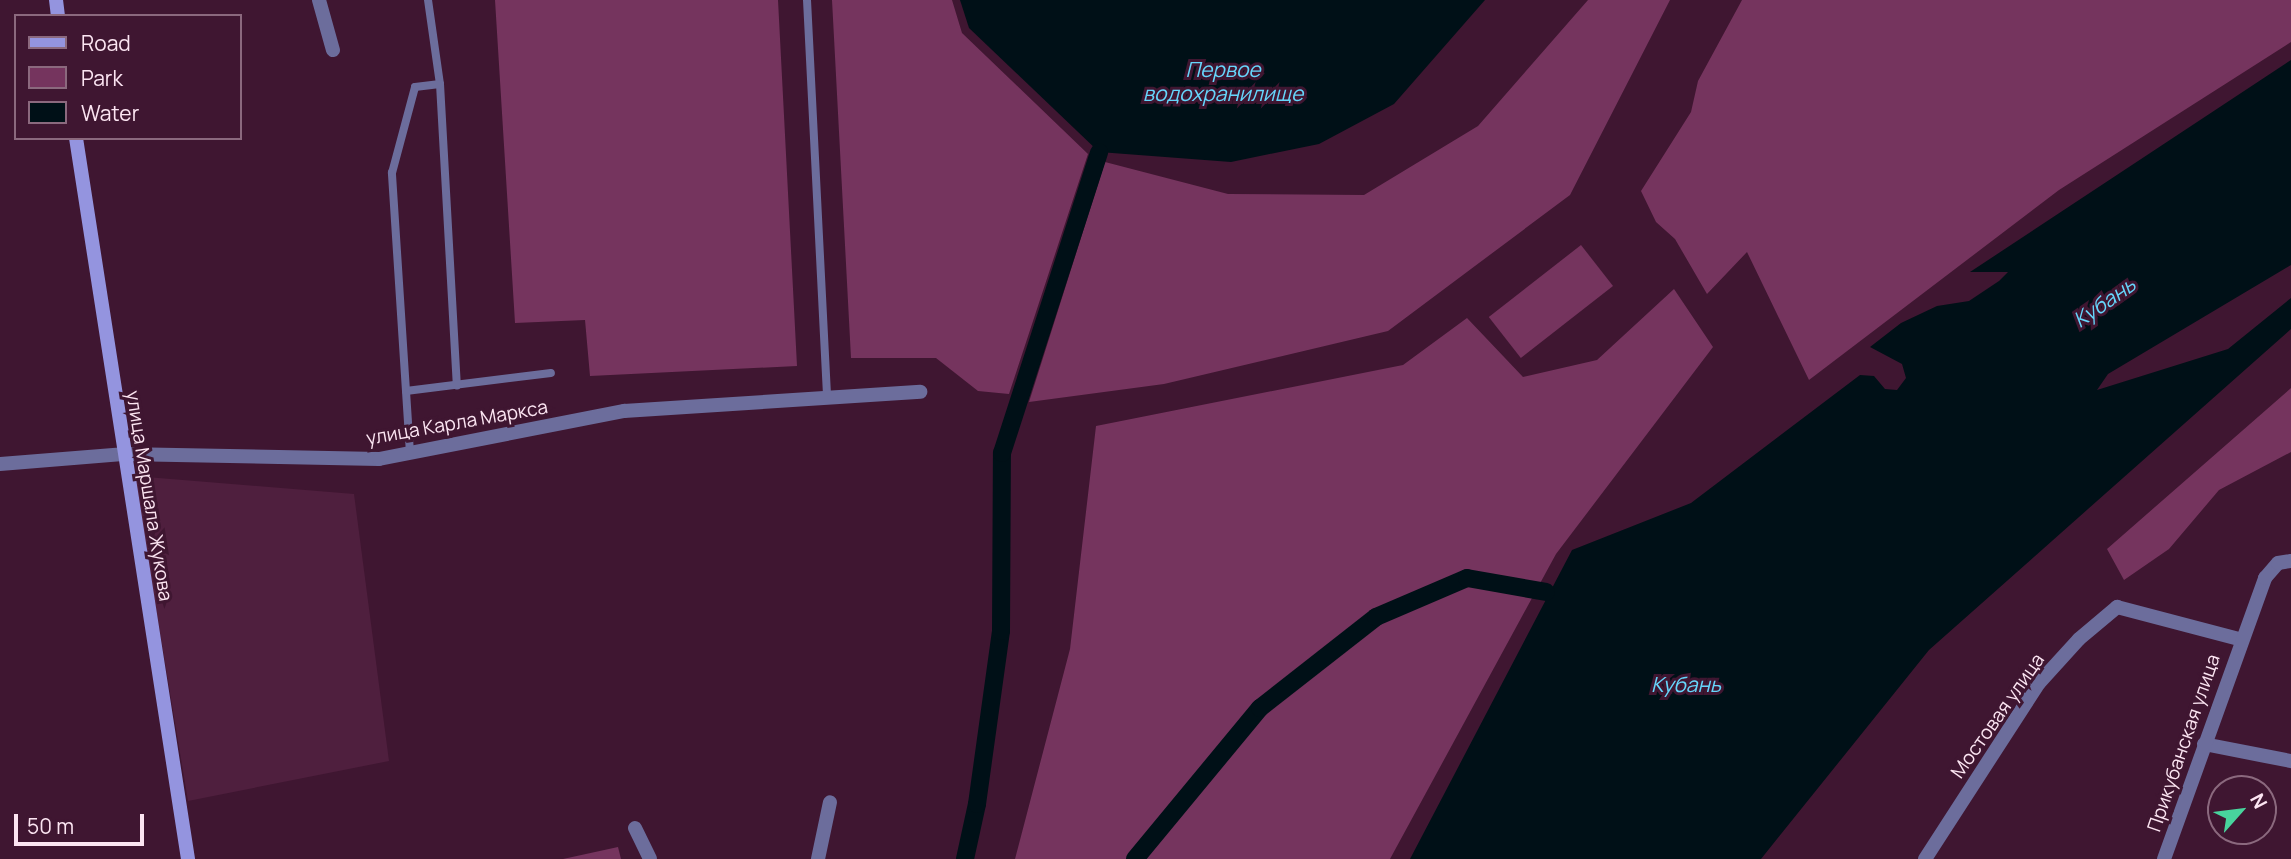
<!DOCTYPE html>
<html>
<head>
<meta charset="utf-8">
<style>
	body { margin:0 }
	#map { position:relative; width:2291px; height:859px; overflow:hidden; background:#3f1631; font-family:Manrope,sans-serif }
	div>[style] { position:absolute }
	.built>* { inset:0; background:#4f1f3e }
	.green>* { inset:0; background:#75345e; transform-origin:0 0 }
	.water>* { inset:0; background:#001017 }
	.canal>* { height:18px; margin:-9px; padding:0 9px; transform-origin:9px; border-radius:9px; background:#001017 }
	.lane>* { height:8px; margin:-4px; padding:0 4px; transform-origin:4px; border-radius:4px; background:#6c6d9c }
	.street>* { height:14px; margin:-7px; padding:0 7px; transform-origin:7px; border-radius:7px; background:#6c6d9c }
	.secondary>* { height:14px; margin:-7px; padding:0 7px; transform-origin:7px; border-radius:7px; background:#9494df }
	span { translate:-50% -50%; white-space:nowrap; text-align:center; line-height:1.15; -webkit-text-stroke:6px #3f1631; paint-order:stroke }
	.street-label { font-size:19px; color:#fce5f2 }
	.water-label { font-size:21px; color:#66d6fb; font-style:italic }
	.legend { position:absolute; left:14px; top:14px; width:228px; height:126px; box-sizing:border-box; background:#3f1631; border:2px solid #8b697e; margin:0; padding:9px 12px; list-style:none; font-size:21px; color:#fce5f2 }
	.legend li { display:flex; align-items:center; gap:14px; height:35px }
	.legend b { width:35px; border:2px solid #8b697e }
	.north { position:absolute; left:2207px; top:775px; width:70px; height:70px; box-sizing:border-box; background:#3f1631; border:2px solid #8b697e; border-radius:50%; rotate:62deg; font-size:19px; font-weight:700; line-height:28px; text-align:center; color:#fce5f2 }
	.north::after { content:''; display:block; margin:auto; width:24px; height:32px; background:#48d49d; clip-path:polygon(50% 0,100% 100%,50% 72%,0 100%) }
	.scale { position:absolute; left:14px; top:814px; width:130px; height:32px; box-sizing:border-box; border:4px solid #fce5f2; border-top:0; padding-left:9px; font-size:21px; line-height:24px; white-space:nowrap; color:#fce5f2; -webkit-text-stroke:5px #3f1631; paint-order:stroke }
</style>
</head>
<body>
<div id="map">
	<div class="built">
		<div style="clip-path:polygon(134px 476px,354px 494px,389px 761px,188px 801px)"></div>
	</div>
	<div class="green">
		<div style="clip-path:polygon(495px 0,778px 0,797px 366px,590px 376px,585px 320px,515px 323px)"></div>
		<div style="clip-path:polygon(832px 0,952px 0,962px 33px,1088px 154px,1009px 394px,978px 391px,936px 358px,851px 358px)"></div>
		<div style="clip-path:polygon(1588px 0,1670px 0,1570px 195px,1388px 331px,1164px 384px,1029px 402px,1105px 162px,1228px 194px,1364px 195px,1478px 126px)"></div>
		<div style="clip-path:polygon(1742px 0,2291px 0,2291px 42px,2059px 190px,1809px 380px,1747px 252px,1707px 294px,1675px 239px,1656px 222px,1641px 191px,1691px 112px,1698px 81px)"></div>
		<div style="left:1581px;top:245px;width:52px;height:117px;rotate:52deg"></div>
		<div style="clip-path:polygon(1674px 289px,1713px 347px,1556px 554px,1390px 859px,1015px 859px,1070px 649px,1096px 426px,1403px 365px,1467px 318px,1523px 377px,1597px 360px)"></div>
		<div style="clip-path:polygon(2291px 388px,2291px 452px,2219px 490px,2169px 549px,2124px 580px,2107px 549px)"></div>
		<div style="clip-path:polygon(618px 847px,621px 859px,563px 859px)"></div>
	</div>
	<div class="water">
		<div style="clip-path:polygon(960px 0,1485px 0,1394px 104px,1319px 144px,1231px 162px,1099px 152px,969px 28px)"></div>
		<div style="clip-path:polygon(2291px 60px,2291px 265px,2108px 374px,2097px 390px,2228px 349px,2291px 298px,2291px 329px,1929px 650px,1761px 859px,1410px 859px,1572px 550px,1691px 503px,1860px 375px,1874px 376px,1885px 389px,1897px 390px,1906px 378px,1902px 364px,1870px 347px,1901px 323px,1937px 306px,1969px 301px,1999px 281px,2008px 272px,1970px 272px)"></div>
	</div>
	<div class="canal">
		<div style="left:965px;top:859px;width:56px;rotate:-77.7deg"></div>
		<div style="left:977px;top:804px;width:175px;rotate:-82.1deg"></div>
		<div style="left:1001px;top:631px;width:178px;rotate:-89.7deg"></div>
		<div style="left:1002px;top:453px;width:316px;rotate:-72.1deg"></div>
		<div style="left:1135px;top:859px;width:196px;rotate:-50.4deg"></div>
		<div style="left:1260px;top:708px;width:147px;rotate:-38.1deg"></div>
		<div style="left:1376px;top:617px;width:99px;rotate:-23.2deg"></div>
		<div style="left:1467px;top:578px;width:80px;rotate:10deg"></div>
	</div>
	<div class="lane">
		<div style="left:428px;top:0;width:85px;rotate:81.9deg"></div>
		<div style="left:440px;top:84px;width:302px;rotate:86.8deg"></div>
		<div style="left:807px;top:0;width:397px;rotate:87.1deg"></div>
		<div style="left:406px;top:391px;width:146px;rotate:-7.1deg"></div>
		<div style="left:410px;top:453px;width:281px;rotate:-93.7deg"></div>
		<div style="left:392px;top:173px;width:89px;rotate:-75deg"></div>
		<div style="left:415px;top:87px;width:25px;rotate:-7deg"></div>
	</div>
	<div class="street">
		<div style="left:319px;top:0;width:52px;rotate:74.4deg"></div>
		<div style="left:0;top:464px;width:123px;rotate:-4.6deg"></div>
		<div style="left:123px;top:454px;width:256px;rotate:1.1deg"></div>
		<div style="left:379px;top:459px;width:250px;rotate:-11.1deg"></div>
		<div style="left:624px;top:411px;width:297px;rotate:-3.7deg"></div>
		<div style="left:2204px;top:744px;width:89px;rotate:11.1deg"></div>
		<div style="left:635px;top:828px;width:34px;rotate:64deg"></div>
		<div style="left:818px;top:859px;width:58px;rotate:-78.1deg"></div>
		<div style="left:1925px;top:859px;width:210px;rotate:-57.1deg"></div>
		<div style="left:2039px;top:683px;width:59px;rotate:-47.7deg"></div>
		<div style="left:2079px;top:639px;width:50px;rotate:-40.1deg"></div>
		<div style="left:2117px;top:607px;width:126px;rotate:14.7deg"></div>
		<div style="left:2164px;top:859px;width:299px;rotate:-70.2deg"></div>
		<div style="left:2265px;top:578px;width:20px;rotate:-49deg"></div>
		<div style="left:2278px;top:563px;width:13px;rotate:-9deg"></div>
	</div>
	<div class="secondary">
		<div style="left:56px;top:0;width:16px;rotate:83deg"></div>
		<div style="left:76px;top:138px;width:730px;rotate:81.17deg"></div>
	</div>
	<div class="street-label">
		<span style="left:457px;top:423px;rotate:-10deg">улица Карла Маркса</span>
		<span style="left:149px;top:496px;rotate:81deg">улица Маршала Жукова</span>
		<span style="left:1998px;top:716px;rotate:-55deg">Мостовая улица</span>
		<span style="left:2184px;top:743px;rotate:-71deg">Прикубанская улица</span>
	</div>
	<div class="water-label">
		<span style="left:1223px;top:81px">Первое<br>водохранилище</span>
		<span style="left:2104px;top:302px;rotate:-35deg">Кубань</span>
		<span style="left:1686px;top:684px">Кубань</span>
	</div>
	<ul class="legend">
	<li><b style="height:9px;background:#9494df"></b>Road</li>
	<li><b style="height:19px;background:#75345e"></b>Park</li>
	<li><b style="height:19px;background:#001017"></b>Water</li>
	</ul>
	<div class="north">N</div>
	<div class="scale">50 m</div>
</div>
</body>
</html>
